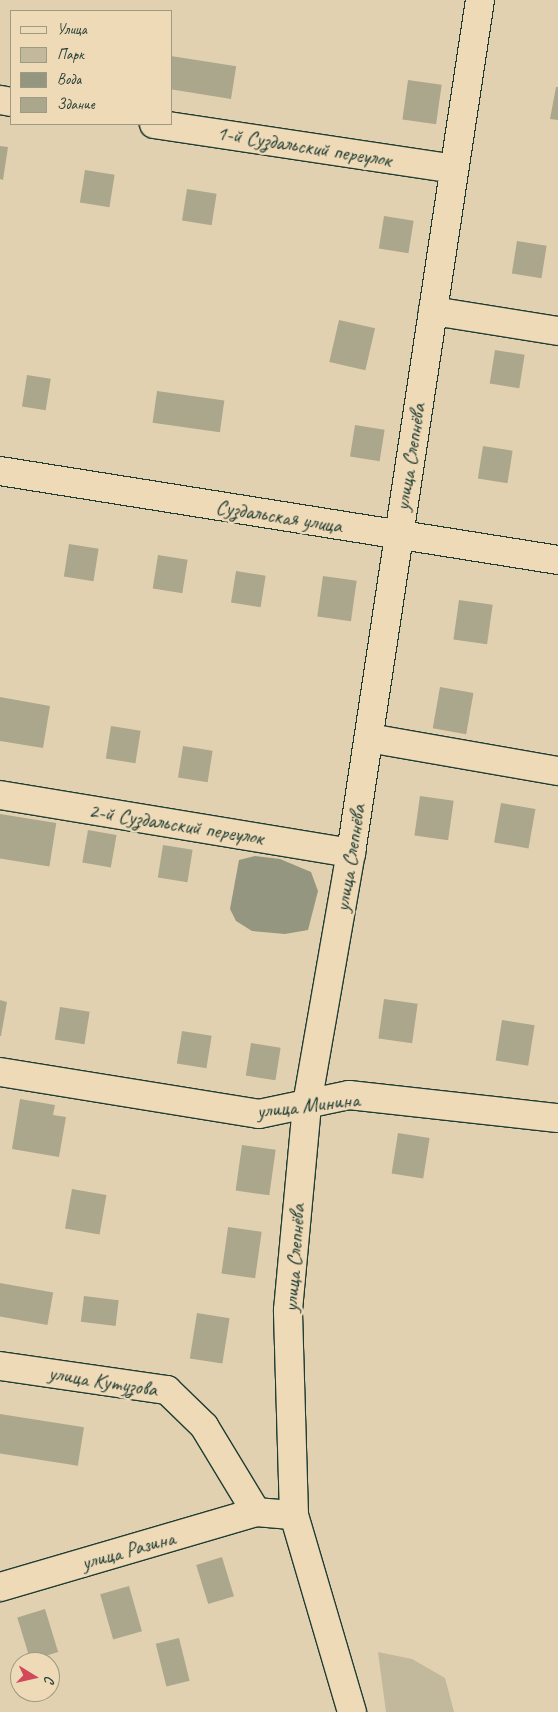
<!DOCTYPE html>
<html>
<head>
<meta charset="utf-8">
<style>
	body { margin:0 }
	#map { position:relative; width:558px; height:1712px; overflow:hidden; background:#e2d1b0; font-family:Caveat,sans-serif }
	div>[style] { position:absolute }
	.green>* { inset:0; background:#c2b89b }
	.water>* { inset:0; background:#95967f }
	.building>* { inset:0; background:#aba78d; transform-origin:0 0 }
	.roads { filter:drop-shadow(1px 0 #1f3d34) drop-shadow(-1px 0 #1f3d34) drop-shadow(0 1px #1f3d34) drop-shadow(0 -1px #1f3d34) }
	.street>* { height:28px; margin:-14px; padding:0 14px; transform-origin:14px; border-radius:14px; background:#efdab8 }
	span { translate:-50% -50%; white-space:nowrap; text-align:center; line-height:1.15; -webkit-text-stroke:5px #efdab8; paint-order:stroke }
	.street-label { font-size:21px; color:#1f3d34 }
	.legend { position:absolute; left:10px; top:10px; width:162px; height:115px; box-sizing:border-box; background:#efdab8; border:1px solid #9c9b83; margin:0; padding:6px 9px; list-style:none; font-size:15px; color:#1f3d34 }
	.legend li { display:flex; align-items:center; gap:10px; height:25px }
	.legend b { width:25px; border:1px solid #9c9b83 }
	.north { position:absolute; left:10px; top:1652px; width:50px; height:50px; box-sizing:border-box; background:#efdab8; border:1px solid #9c9b83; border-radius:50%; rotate:99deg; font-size:14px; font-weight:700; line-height:20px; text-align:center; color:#1f3d34 }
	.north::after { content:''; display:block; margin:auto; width:18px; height:22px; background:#d1495b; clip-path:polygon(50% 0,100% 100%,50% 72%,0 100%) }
</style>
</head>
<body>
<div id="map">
	<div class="green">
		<div style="clip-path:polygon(378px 1652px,412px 1659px,445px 1678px,454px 1712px,386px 1712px)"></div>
	</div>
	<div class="water">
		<div style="clip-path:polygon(255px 856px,280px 859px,311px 872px,318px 891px,308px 930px,285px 934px,252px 931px,236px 921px,230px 909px,239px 860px)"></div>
	</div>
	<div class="building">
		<div style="left:171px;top:56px;width:66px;height:33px;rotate:9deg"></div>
		<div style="left:408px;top:80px;width:34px;height:40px;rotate:8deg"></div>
		<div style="clip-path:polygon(556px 87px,558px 87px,558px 120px,550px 119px)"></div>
		<div style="clip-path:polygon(0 146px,8px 147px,3px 180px,0 179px)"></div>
		<div style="left:85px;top:170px;width:30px;height:33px;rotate:9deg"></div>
		<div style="left:187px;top:189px;width:30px;height:32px;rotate:9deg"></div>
		<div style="left:384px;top:216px;width:30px;height:33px;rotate:9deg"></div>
		<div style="left:517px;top:241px;width:30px;height:33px;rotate:9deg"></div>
		<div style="left:339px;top:320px;width:37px;height:43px;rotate:13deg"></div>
		<div style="left:495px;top:350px;width:30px;height:34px;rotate:9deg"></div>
		<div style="left:27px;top:375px;width:24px;height:32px;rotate:9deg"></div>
		<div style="left:157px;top:391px;width:68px;height:32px;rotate:8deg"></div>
		<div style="left:355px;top:425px;width:30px;height:32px;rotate:9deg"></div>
		<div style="left:483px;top:446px;width:30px;height:33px;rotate:9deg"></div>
		<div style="left:69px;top:544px;width:30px;height:33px;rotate:9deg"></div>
		<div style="left:158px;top:555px;width:30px;height:34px;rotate:9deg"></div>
		<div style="left:236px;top:571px;width:30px;height:32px;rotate:9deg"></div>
		<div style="left:323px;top:576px;width:34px;height:41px;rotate:8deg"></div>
		<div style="left:459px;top:600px;width:34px;height:40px;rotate:8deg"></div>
		<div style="left:440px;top:687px;width:34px;height:42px;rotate:10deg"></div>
		<div style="clip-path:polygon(0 697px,50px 706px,43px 748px,0 741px)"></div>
		<div style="left:111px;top:726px;width:30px;height:33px;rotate:9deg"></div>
		<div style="left:183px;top:746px;width:30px;height:32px;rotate:9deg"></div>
		<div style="left:420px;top:796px;width:34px;height:40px;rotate:8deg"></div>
		<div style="left:501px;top:803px;width:35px;height:40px;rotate:10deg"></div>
		<div style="left:0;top:814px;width:57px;height:44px;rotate:9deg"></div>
		<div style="left:88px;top:830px;width:29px;height:33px;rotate:10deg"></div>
		<div style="left:163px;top:845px;width:30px;height:33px;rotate:9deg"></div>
		<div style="left:384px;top:999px;width:34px;height:40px;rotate:8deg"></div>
		<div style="clip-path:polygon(0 1000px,7px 1002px,1px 1036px,0 1036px)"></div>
		<div style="left:60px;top:1007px;width:30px;height:33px;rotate:9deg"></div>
		<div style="left:502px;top:1020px;width:33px;height:41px;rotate:9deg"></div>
		<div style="left:182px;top:1031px;width:30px;height:33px;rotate:9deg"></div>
		<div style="left:251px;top:1043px;width:30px;height:33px;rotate:9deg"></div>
		<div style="clip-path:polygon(20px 1099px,55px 1105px,53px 1115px,66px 1117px,59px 1157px,12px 1149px)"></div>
		<div style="left:398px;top:1133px;width:32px;height:41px;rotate:9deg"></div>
		<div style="left:242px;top:1145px;width:34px;height:46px;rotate:8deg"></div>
		<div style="left:72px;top:1189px;width:35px;height:40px;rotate:10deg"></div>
		<div style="left:228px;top:1227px;width:34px;height:47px;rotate:8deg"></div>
		<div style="left:0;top:1283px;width:54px;height:33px;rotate:10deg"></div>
		<div style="left:84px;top:1296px;width:35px;height:26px;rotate:7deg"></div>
		<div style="left:197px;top:1313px;width:33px;height:46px;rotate:9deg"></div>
		<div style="left:0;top:1414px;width:85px;height:39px;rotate:9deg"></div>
		<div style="left:222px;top:1557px;width:41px;height:27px;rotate:73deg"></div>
		<div style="left:129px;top:1586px;width:47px;height:30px;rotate:74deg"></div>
		<div style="left:45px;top:1609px;width:45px;height:29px;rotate:73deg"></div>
		<div style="left:179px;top:1638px;width:44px;height:24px;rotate:76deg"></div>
	</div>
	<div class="roads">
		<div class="street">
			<div style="left:0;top:100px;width:11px;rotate:10deg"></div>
			<div style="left:154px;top:124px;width:303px;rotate:8.5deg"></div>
			<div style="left:433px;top:311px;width:127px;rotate:9.1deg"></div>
			<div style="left:0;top:471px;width:565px;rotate:9.06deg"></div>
			<div style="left:369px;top:738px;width:192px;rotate:9.9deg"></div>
			<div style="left:0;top:795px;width:356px;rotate:9.4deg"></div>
			<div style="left:0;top:1072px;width:262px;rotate:9.2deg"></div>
			<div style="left:259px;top:1114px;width:92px;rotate:-11.9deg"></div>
			<div style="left:349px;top:1095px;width:210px;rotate:6.3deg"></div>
			<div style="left:0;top:1366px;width:169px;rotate:8.2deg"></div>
			<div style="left:167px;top:1390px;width:52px;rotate:44.2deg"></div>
			<div style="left:204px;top:1426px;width:100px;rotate:58.8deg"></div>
			<div style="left:256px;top:1512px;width:38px;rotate:5deg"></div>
			<div style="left:0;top:1587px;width:267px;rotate:-16.3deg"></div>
			<div style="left:352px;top:1712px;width:205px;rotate:-106.4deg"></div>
			<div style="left:294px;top:1515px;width:205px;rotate:-91.7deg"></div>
			<div style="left:288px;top:1310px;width:207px;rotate:-84.7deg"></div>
			<div style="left:307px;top:1104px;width:255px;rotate:-80.1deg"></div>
			<div style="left:351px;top:853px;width:863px;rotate:-81.4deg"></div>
		</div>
	</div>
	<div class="street-label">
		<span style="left:304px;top:146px;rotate:9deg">1-й Суздальский переулок</span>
		<span style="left:410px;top:457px;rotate:-81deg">улица Слепнёва</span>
		<span style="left:279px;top:516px;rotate:9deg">Суздальская улица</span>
		<span style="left:176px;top:824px;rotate:9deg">2-й Суздальский переулок</span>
		<span style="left:350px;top:858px;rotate:-81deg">улица Слепнёва</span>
		<span style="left:308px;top:1105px;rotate:-7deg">улица Минина</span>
		<span style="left:294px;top:1258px;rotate:-86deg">улица Слепнёва</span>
		<span style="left:103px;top:1381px;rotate:9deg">улица Кутузова</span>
		<span style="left:128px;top:1550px;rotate:-16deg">улица Разина</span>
	</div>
	<ul class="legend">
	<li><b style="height:6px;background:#efdab8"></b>Улица</li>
	<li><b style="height:14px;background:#c2b89b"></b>Парк</li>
	<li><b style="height:14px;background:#95967f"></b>Вода</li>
	<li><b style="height:14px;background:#aba78d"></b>Здание</li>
	</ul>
	<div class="north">С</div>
</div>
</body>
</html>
